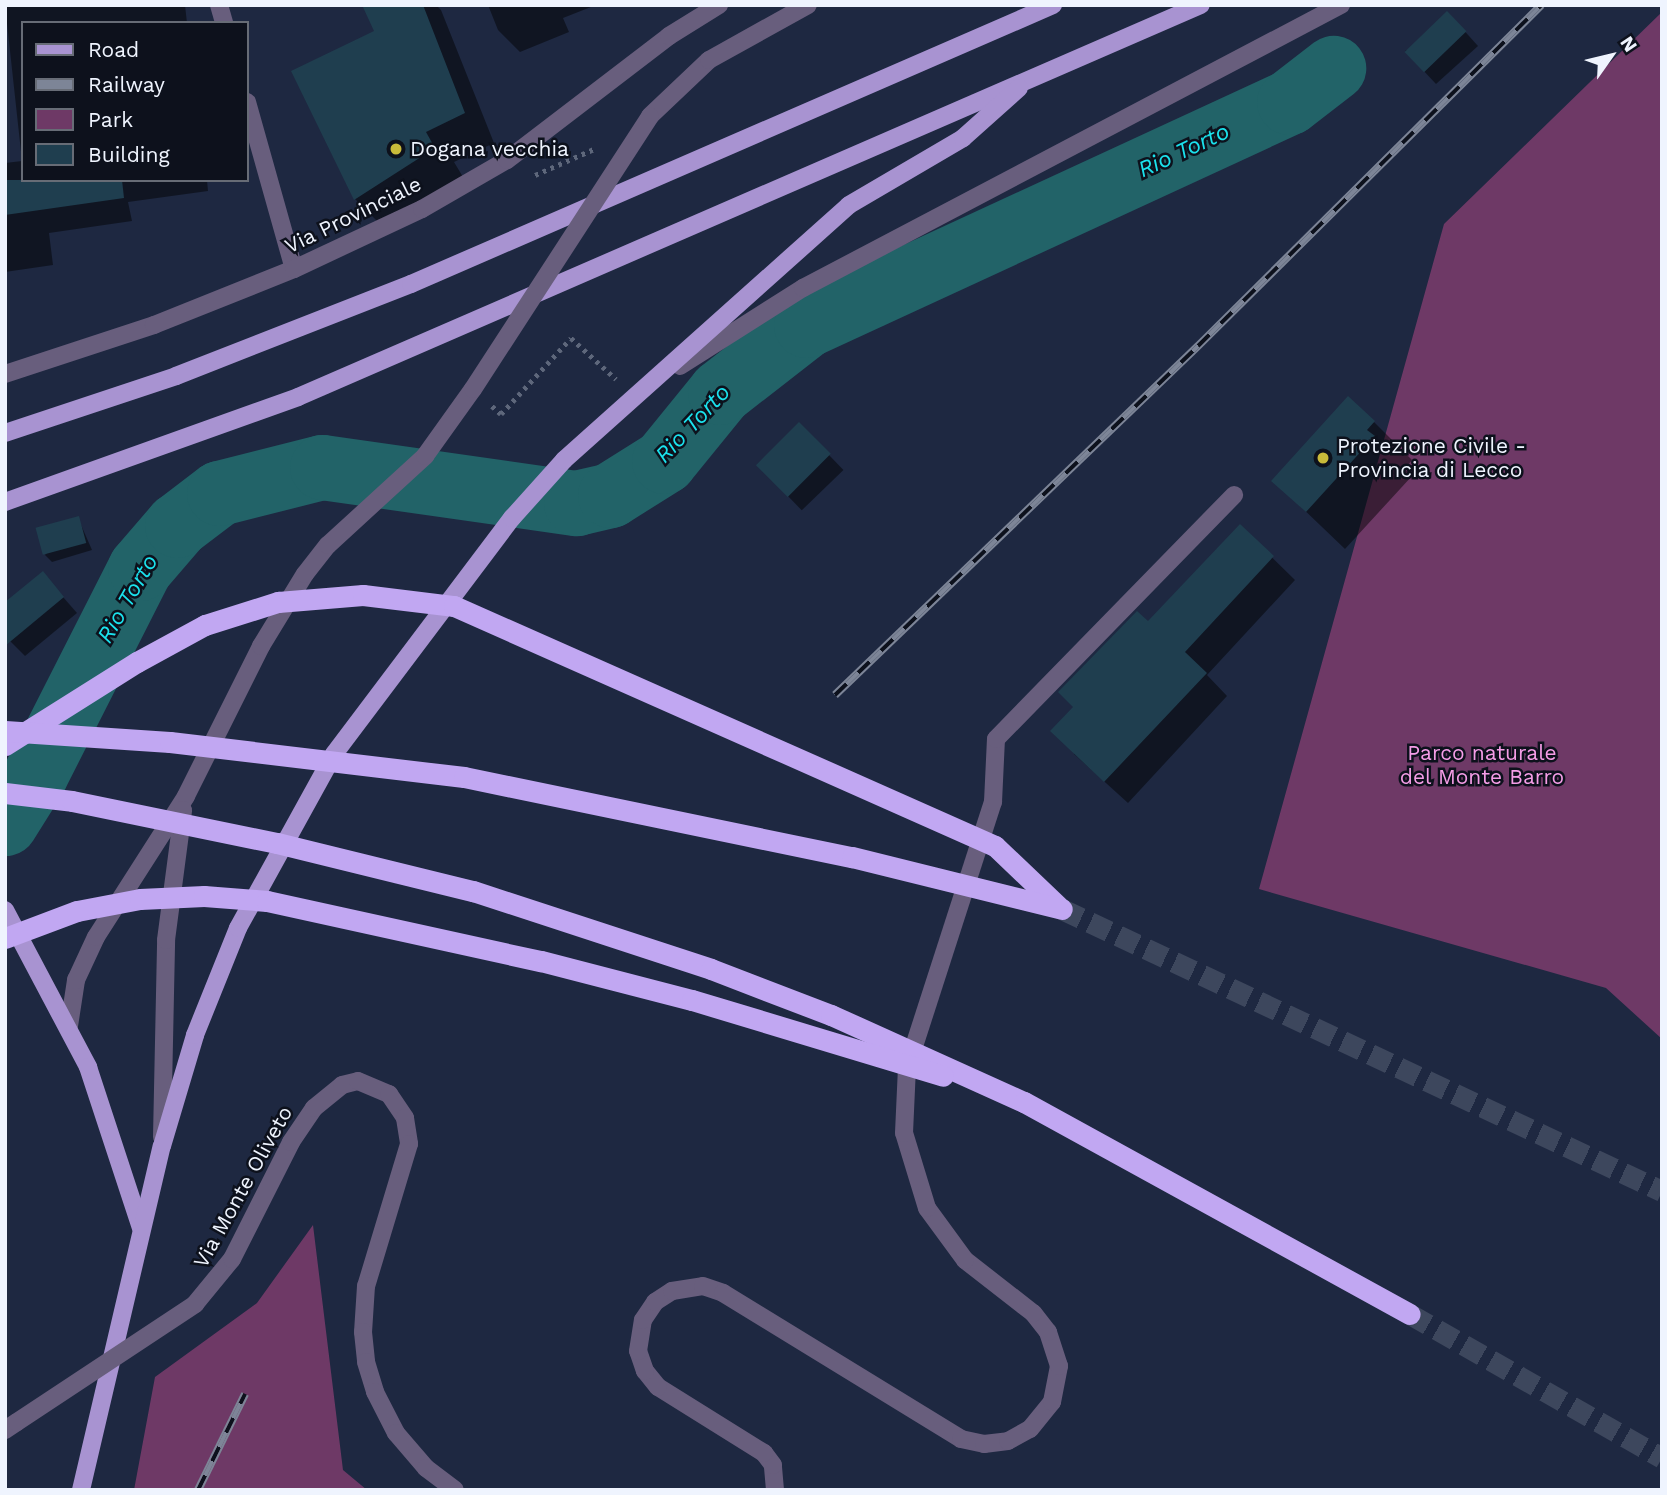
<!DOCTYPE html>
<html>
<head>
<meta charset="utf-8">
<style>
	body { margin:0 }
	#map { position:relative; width:1667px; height:1495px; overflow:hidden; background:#1e2841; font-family:"Work Sans",sans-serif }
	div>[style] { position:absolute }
	.green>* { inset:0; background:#6e3966 }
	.shadow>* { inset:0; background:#0007; transform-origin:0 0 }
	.river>* { height:65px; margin:-32.5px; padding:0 32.5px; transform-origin:32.5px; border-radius:32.5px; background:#226368 }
	.building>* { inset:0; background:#1f3e4f; transform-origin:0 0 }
	.highway-tunnel>* { height:21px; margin-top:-10.5px; transform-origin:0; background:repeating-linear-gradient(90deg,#3d475d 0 21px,transparent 0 31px) }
	.path>* { height:4.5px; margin-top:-2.25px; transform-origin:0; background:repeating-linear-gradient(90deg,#5e677b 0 3.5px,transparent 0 8.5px) }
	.minor>* { height:18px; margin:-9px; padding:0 9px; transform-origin:9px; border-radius:9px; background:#685e7d }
	.major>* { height:18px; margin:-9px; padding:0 9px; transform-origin:9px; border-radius:9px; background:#a893d1 }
	.highway>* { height:21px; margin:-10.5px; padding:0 10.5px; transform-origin:10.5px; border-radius:10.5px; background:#c1a7f2 }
	.rail>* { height:8px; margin-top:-4px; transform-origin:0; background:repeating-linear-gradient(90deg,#0d111c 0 16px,#7d8597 0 32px); box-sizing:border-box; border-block:2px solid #7d8597 }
	.minor-bridge>* { height:18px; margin:-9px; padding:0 9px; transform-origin:9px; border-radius:9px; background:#685e7d }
	.highway-bridge>* { height:21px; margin:-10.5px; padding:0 10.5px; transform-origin:10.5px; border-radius:10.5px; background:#c1a7f2 }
	.dots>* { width:19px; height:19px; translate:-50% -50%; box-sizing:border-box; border:4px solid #0d111c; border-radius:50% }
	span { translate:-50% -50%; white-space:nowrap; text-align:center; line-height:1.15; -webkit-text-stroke:5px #0d111c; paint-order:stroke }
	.poi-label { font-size:21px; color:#eff4fe }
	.left { translate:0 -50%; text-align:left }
	.street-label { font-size:21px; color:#eff4fe }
	.park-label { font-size:21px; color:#f59de7 }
	.water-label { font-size:23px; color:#1be2ed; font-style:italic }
	.frame { position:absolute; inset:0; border:7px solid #eff4fe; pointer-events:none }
	.legend { position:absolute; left:21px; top:21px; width:228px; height:161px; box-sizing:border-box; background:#0d111c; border:2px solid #676c76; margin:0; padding:9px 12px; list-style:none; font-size:21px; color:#eff4fe }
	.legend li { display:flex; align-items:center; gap:14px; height:35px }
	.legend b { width:35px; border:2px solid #676c76 }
	.north { position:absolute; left:1576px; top:21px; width:70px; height:70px; -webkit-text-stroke:5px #0d111c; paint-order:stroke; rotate:56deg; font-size:19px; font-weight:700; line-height:28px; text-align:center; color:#eff4fe }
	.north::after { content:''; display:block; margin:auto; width:24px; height:32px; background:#eff4fe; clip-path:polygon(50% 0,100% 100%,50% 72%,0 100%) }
</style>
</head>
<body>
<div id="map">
	<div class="green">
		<div style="clip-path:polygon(1662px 12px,1662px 1039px,1606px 988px,1259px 889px,1444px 224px)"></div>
		<div style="clip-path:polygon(313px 1225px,343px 1470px,367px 1490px,134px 1490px,155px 1377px,257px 1303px)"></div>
	</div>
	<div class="shadow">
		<div style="clip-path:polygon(5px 5px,185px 5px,187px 23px,23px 23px,23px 180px,207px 180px,208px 191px,128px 202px,132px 221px,49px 233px,53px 265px,5px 272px,5px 163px,22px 161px)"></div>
		<div style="clip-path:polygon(364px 5px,436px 5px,441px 10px,494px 143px,454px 162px,463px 177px,384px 228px,355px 199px,376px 32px)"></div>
		<div style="clip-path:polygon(488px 5px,596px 5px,563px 18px,569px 32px,520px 52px,498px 30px)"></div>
		<div style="clip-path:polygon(1460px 26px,1478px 46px,1436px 84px,1405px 51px)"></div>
		<div style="clip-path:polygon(1374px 422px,1412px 460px,1405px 469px,1412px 476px,1345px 549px,1274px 481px)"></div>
		<div style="left:799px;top:424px;width:64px;height:58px;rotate:46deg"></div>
		<div style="clip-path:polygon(78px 518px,92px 550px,52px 562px,45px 555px)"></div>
		<div style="clip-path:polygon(1240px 526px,1295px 580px,1207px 675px,1227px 696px,1128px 803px,1074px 754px)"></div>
		<div style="clip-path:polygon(42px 573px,77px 613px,25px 656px,10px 641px)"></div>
	</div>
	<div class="river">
		<div style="left:5px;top:823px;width:57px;rotate:-58deg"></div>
		<div style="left:35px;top:775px;width:232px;rotate:-63.1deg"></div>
		<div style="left:140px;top:568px;width:57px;rotate:-49.3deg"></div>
		<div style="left:177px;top:525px;width:53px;rotate:-37.3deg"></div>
		<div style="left:219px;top:493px;width:106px;rotate:-14.2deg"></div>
		<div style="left:322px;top:467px;width:257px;rotate:8.1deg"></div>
		<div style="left:576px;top:503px;width:35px;rotate:-13deg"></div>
		<div style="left:610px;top:495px;width:64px;rotate:-32.2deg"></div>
		<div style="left:664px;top:461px;width:89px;rotate:-50.9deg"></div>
		<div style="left:720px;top:392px;width:109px;rotate:-37.9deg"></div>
		<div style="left:806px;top:325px;width:532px;rotate:-24.78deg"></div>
		<div style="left:1289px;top:102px;width:56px;rotate:-37.7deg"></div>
	</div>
	<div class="building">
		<div style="clip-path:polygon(362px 5px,423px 5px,465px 113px,426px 132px,435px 148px,354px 200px,291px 71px,374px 31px)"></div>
		<div style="left:1447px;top:11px;width:28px;height:59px;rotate:46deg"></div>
		<div style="clip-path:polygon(5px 180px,122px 180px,124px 198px,5px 215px)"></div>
		<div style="clip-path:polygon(1348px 396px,1375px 421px,1367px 430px,1375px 436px,1306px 512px,1271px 481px)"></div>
		<div style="left:799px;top:422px;width:45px;height:61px;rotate:45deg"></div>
		<div style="left:79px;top:516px;width:28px;height:45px;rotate:75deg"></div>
		<div style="clip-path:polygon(1240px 524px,1274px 556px,1185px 652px,1207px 673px,1104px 782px,1050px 731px,1073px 707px,1058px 692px,1137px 611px,1148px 621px)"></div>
		<div style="clip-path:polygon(43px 571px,64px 597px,5px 646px,5px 602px)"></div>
	</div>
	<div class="highway-tunnel">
		<div style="left:1062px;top:909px;width:663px;rotate:25.17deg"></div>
		<div style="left:1410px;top:1314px;width:290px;rotate:29.7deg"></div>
	</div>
	<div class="path">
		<div style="left:535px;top:175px;width:64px;rotate:-23.8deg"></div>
		<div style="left:492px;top:406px;width:12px;rotate:42deg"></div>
		<div style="left:501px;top:414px;width:103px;rotate:-47.4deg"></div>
		<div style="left:571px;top:338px;width:61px;rotate:42.3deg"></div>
	</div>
	<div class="minor">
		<div style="left:219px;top:5px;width:19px;rotate:74deg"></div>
		<div style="left:247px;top:102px;width:173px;rotate:74.3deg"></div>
		<div style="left:650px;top:116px;width:81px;rotate:-43.5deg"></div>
		<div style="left:709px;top:60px;width:113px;rotate:-29.1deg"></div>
		<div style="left:680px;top:366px;width:146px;rotate:-32.4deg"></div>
		<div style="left:803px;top:288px;width:608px;rotate:-27.75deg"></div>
		<div style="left:5px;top:374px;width:157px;rotate:-18.2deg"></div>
		<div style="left:154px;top:325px;width:151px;rotate:-21.8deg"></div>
		<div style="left:294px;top:269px;width:141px;rotate:-25.1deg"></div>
		<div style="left:422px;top:209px;width:98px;rotate:-30deg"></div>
		<div style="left:507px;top:160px;width:204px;rotate:-37.4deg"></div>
		<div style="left:669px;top:36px;width:59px;rotate:-31.8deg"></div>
		<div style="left:69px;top:1026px;width:47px;rotate:-81.3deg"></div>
		<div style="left:76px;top:980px;width:47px;rotate:-65.1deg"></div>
		<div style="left:96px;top:937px;width:167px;rotate:-57.4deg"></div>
		<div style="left:186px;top:796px;width:168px;rotate:-63.4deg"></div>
		<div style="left:261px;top:646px;width:84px;rotate:-58.6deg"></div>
		<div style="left:305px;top:574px;width:37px;rotate:-52deg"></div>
		<div style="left:328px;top:545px;width:132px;rotate:-42.5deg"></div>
		<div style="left:425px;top:456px;width:82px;rotate:-54.4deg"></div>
		<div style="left:162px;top:1137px;width:197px;rotate:-88.8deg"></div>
		<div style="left:166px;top:940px;width:131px;rotate:-82.5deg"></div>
		<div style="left:195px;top:1304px;width:58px;rotate:-50.6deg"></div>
		<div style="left:232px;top:1259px;width:131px;rotate:-63.2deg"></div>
		<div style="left:291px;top:1142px;width:41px;rotate:-55.9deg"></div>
		<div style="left:314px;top:1108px;width:36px;rotate:-39deg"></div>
		<div style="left:342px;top:1085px;width:16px;rotate:-14deg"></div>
		<div style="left:358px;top:1081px;width:34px;rotate:23deg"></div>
		<div style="left:389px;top:1094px;width:29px;rotate:56deg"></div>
		<div style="left:405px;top:1118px;width:26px;rotate:81deg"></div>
		<div style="left:409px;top:1144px;width:148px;rotate:106.8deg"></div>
		<div style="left:366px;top:1286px;width:46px;rotate:93.7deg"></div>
		<div style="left:363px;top:1332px;width:30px;rotate:84deg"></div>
		<div style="left:366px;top:1362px;width:31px;rotate:73deg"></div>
		<div style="left:375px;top:1392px;width:46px;rotate:62.9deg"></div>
		<div style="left:396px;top:1433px;width:46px;rotate:49.4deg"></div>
		<div style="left:426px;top:1468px;width:36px;rotate:37deg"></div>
		<div style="left:5px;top:1430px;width:14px;rotate:-34deg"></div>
		<div style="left:775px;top:1490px;width:25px;rotate:-95deg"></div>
		<div style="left:773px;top:1465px;width:15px;rotate:-127deg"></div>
		<div style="left:764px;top:1453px;width:125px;rotate:-148.1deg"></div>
		<div style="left:658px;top:1387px;width:21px;rotate:-129deg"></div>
		<div style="left:645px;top:1371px;width:21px;rotate:-109deg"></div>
		<div style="left:638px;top:1351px;width:31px;rotate:-81deg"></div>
		<div style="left:643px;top:1320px;width:22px;rotate:-56deg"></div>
		<div style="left:655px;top:1302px;width:20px;rotate:-33deg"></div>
		<div style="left:672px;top:1291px;width:31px;rotate:-9deg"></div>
		<div style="left:703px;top:1286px;width:21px;rotate:19deg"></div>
		<div style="left:723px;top:1293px;width:279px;rotate:31.5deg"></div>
		<div style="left:961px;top:1439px;width:24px;rotate:12deg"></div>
		<div style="left:984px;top:1444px;width:24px;rotate:-7deg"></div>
		<div style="left:1008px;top:1441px;width:25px;rotate:-29deg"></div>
		<div style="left:1030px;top:1429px;width:35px;rotate:-51deg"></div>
		<div style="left:1052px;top:1402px;width:37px;rotate:-79deg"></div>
		<div style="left:1059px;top:1366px;width:36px;rotate:-108deg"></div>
		<div style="left:1048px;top:1332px;width:24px;rotate:-128deg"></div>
		<div style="left:1033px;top:1313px;width:86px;rotate:-142.1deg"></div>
		<div style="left:965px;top:1260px;width:64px;rotate:-126.2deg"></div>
		<div style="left:927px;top:1208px;width:78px;rotate:-107deg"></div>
		<div style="left:904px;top:1133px;width:65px;rotate:-87.4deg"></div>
		<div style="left:907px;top:1068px;width:280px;rotate:-72.1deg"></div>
		<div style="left:993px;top:802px;width:63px;rotate:-87.3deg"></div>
		<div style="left:996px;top:739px;width:341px;rotate:-45.7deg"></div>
	</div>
	<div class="major">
		<div style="left:5px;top:433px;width:180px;rotate:-18.4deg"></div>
		<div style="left:176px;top:376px;width:252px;rotate:-21.4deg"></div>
		<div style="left:411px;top:284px;width:700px;rotate:-23.49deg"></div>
		<div style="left:5px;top:502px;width:311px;rotate:-19.7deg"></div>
		<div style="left:298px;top:397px;width:984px;rotate:-23.47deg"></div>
		<div style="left:5px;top:910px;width:178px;rotate:62.1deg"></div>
		<div style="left:88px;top:1067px;width:169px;rotate:71.8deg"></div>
		<div style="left:81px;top:1490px;width:353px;rotate:-76.8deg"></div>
		<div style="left:162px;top:1146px;width:116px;rotate:-73.4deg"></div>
		<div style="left:195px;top:1035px;width:115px;rotate:-68.1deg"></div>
		<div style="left:238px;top:928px;width:199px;rotate:-61.1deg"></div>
		<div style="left:334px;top:754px;width:296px;rotate:-53deg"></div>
		<div style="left:512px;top:518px;width:78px;rotate:-48.1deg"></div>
		<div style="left:564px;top:460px;width:382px;rotate:-41.8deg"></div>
		<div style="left:849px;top:205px;width:132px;rotate:-30.4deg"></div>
		<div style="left:963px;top:138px;width:75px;rotate:-41.8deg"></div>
	</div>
	<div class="highway">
		<div style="left:5px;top:745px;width:156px;rotate:-32.2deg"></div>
	</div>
	<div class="rail">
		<div style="left:835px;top:695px;width:504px;rotate:-43.87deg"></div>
		<div style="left:1198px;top:346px;width:484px;rotate:-44.8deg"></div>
		<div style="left:198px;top:1490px;width:107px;rotate:-63.9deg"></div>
	</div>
	<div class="minor-bridge">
		<div style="left:473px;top:389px;width:325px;rotate:-57deg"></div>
		<div style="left:17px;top:1422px;width:214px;rotate:-33.5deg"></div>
	</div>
	<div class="highway-bridge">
		<div style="left:137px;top:662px;width:77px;rotate:-28.6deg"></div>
		<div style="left:205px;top:625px;width:77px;rotate:-17.5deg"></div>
		<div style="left:278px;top:602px;width:85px;rotate:-4.7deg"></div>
		<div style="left:363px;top:595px;width:92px;rotate:6.9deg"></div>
		<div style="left:454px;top:606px;width:592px;rotate:23.92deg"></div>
		<div style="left:995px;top:846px;width:90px;rotate:43.6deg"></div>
		<div style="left:5px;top:731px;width:165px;rotate:3.8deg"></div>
		<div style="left:170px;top:742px;width:296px;rotate:6.8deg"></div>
		<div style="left:464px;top:777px;width:396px;rotate:11.7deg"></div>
		<div style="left:852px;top:857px;width:216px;rotate:13.9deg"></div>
		<div style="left:5px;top:793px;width:67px;rotate:6.8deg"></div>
		<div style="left:72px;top:801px;width:209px;rotate:11.6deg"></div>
		<div style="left:277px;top:843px;width:202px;rotate:13.8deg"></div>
		<div style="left:473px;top:891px;width:250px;rotate:18.1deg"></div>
		<div style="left:711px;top:969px;width:129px;rotate:21deg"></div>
		<div style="left:831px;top:1015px;width:212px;rotate:24.3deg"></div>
		<div style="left:1024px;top:1102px;width:440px;rotate:28.8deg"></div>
		<div style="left:5px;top:938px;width:77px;rotate:-20.6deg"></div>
		<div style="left:77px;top:911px;width:64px;rotate:-10.8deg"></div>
		<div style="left:140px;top:899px;width:64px;rotate:-2.7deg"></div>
		<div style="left:204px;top:896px;width:63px;rotate:4.5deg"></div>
		<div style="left:267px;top:901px;width:280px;rotate:12.4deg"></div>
		<div style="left:541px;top:961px;width:156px;rotate:14.5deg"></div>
		<div style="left:692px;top:1000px;width:262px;rotate:16.8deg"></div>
	</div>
	<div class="dots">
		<div style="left:396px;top:149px;background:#c9bb3a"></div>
		<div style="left:1323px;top:458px;background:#c9bb3a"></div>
	</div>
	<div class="poi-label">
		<span class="left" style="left:410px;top:149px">Dogana vecchia</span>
		<span class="left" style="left:1337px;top:458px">Protezione Civile -<br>Provincia di Lecco</span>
	</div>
	<div class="street-label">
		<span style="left:353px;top:215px;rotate:-26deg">Via Provinciale</span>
		<span style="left:243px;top:1187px;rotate:-61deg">Via Monte Oliveto</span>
	</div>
	<div class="park-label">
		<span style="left:1482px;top:765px">Parco naturale<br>del Monte Barro</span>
	</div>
	<div class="water-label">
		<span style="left:1184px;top:151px;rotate:-25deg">Rio Torto</span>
		<span style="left:693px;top:424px;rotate:-47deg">Rio Torto</span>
		<span style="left:128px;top:599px;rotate:-60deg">Rio Torto</span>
	</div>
	<div class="frame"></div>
	<ul class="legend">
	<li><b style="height:9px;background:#a893d1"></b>Road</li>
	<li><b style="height:9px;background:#7d8597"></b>Railway</li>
	<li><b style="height:19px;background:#6e3966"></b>Park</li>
	<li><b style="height:19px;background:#1f3e4f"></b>Building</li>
	</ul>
	<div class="north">N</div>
</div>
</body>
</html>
